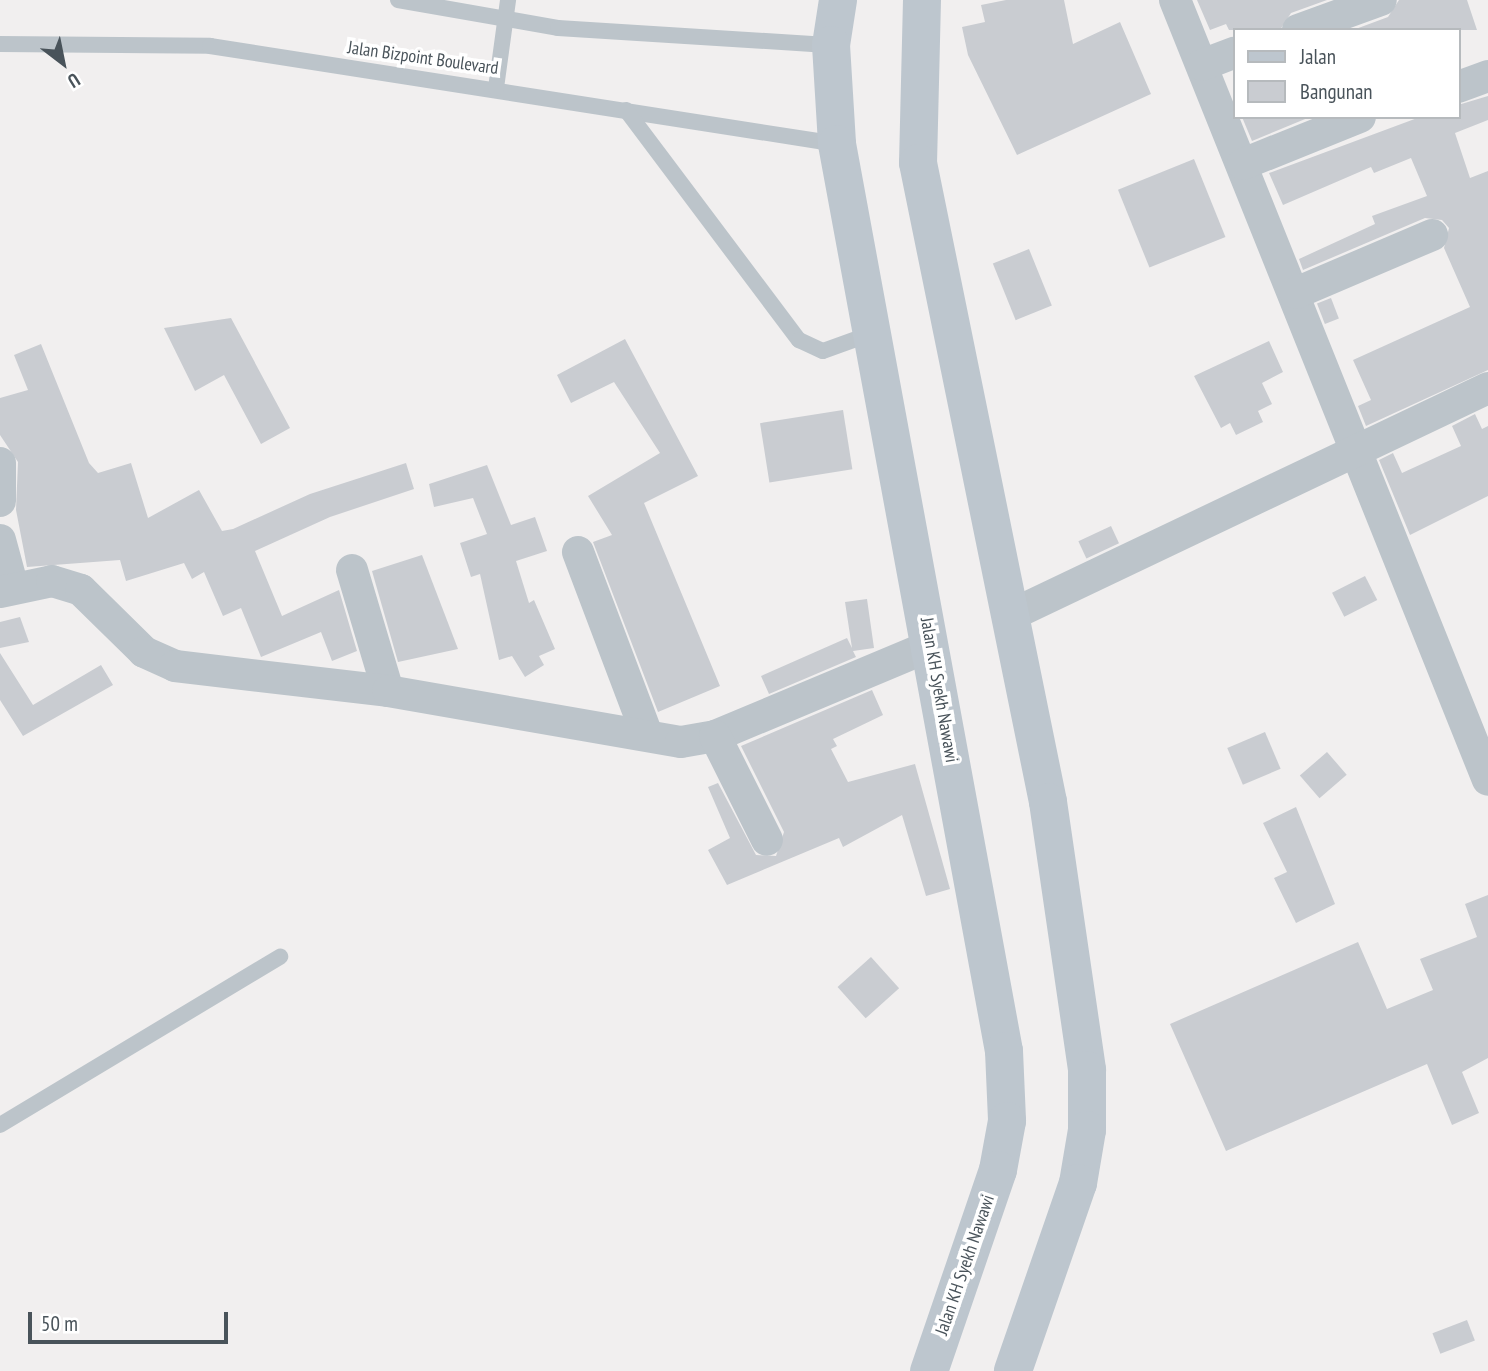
<!DOCTYPE html>
<html>
<head>
<meta charset="utf-8">
<style>
	body { margin:0 }
	#map { position:relative; width:1488px; height:1371px; overflow:hidden; background:#f1efef; font-family:"PT Sans Narrow",sans-serif }
	div>[style] { position:absolute }
	.building>* { inset:0; background:#c9ccd1; transform-origin:0 0 }
	.lane>* { height:16px; margin:-8px; padding:0 8px; transform-origin:8px; border-radius:8px; background:#bcc4ca }
	.street>* { height:32px; margin:-16px; padding:0 16px; transform-origin:16px; border-radius:16px; background:#bcc4ca }
	.secondary>* { height:38px; margin:-19px; padding:0 19px; transform-origin:19px; border-radius:19px; background:#bdc6ce }
	span { translate:-50% -50%; white-space:nowrap; text-align:center; line-height:1.15; -webkit-text-stroke:7px #fff; paint-order:stroke }
	.street-label { font-size:18px; color:#49535a }
	.legend { position:absolute; left:1233px; top:28px; width:228px; height:91px; box-sizing:border-box; background:#fff; border:2px solid #b6babd; margin:0; padding:9px 12px; list-style:none; font-size:21px; color:#49535a }
	.legend li { display:flex; align-items:center; gap:14px; height:35px }
	.legend b { width:35px; border:2px solid #b6babd }
	.north { position:absolute; left:28px; top:28px; width:70px; height:70px; -webkit-text-stroke:5px #fff; paint-order:stroke; rotate:148deg; font-size:19px; font-weight:700; line-height:28px; text-align:center; color:#49535a }
	.north::after { content:''; display:block; margin:auto; width:24px; height:32px; background:#49535a; clip-path:polygon(50% 0,100% 100%,50% 72%,0 100%) }
	.scale { position:absolute; left:28px; top:1312px; width:200px; height:32px; box-sizing:border-box; border:4px solid #49535a; border-top:0; padding-left:9px; font-size:21px; line-height:24px; white-space:nowrap; color:#49535a; -webkit-text-stroke:5px #fff; paint-order:stroke }
</style>
</head>
<body>
<div id="map">
	<div class="building">
		<div style="clip-path:polygon(1006px 0,1064px 0,1073px 44px,1120px 22px,1151px 94px,1017px 155px,968px 55px,962px 27px,985px 22px,981px 5px)"></div>
		<div style="clip-path:polygon(1197px 0,1327px 0,1291px 13px,1280px 30px,1229px 30px,1226px 24px,1210px 30px)"></div>
		<div style="clip-path:polygon(1399px 0,1467px 0,1477px 30px,1353px 30px,1388px 17px)"></div>
		<div style="clip-path:polygon(1488px 96px,1488px 120px,1455px 133px,1470px 178px,1488px 171px,1488px 370px,1366px 426px,1358px 406px,1371px 400px,1353px 360px,1470px 307px,1444px 248px,1449px 228px,1442px 220px,1425px 218px,1303px 270px,1299px 259px,1375px 224px,1372px 216px,1427px 196px,1411px 158px,1374px 173px,1371px 167px,1283px 205px,1269px 173px,1420px 117px,1458px 117px,1458px 105px)"></div>
		<div style="clip-path:polygon(1242px 117px,1310px 117px,1252px 141px)"></div>
		<div style="left:1194px;top:159px;width:84px;height:82px;rotate:68deg"></div>
		<div style="left:1029px;top:249px;width:61px;height:39px;rotate:68deg"></div>
		<div style="left:1331px;top:298px;width:22px;height:15px;rotate:69deg"></div>
		<div style="clip-path:polygon(231px 318px,290px 428px,261px 444px,224px 375px,195px 391px,164px 328px)"></div>
		<div style="clip-path:polygon(625px 339px,698px 476px,644px 503px,720px 686px,658px 712px,593px 542px,612px 535px,588px 496px,660px 453px,614px 382px,571px 403px,557px 375px)"></div>
		<div style="clip-path:polygon(1269px 341px,1283px 372px,1262px 383px,1272px 404px,1258px 411px,1263px 422px,1236px 435px,1230px 423px,1221px 428px,1194px 376px)"></div>
		<div style="clip-path:polygon(41px 344px,89px 463px,98px 473px,131px 463px,148px 518px,199px 490px,222px 531px,233px 529px,310px 494px,406px 463px,414px 489px,330px 517px,255px 551px,282px 616px,339px 590px,357px 651px,332px 661px,321px 632px,261px 657px,241px 608px,223px 616px,204px 572px,192px 579px,184px 563px,126px 581px,120px 560px,27px 567px,16px 510px,18px 462px,0 435px,0 398px,28px 390px,14px 355px)"></div>
		<div style="left:843px;top:410px;width:60px;height:84px;rotate:81deg"></div>
		<div style="clip-path:polygon(1475px 414px,1482px 429px,1488px 426px,1488px 496px,1410px 535px,1379px 460px,1393px 453px,1402px 473px,1461px 446px,1452px 426px)"></div>
		<div style="clip-path:polygon(487px 465px,511px 525px,535px 517px,547px 551px,516px 561px,529px 603px,534px 600px,555px 649px,539px 656px,544px 665px,525px 677px,512px 656px,499px 660px,480px 574px,471px 577px,460px 543px,487px 534px,473px 498px,434px 507px,429px 484px)"></div>
		<div style="left:1111px;top:526px;width:19px;height:36px;rotate:65deg"></div>
		<div style="clip-path:polygon(422px 555px,458px 649px,398px 662px,372px 571px)"></div>
		<div style="left:1365px;top:576px;width:27px;height:37px;rotate:63deg"></div>
		<div style="clip-path:polygon(867px 599px,874px 648px,853px 651px,856px 657px,769px 694px,761px 676px,847px 638px,852px 648px,845px 602px)"></div>
		<div style="clip-path:polygon(20px 617px,29px 642px,0 648px,0 622px)"></div>
		<div style="clip-path:polygon(0 653px,33px 705px,101px 665px,113px 685px,23px 736px,0 700px)"></div>
		<div style="clip-path:polygon(872px 690px,883px 715px,833px 739px,837px 746px,831px 749px,848px 782px,915px 764px,950px 889px,926px 896px,902px 815px,843px 847px,839px 838px,727px 885px,708px 850px,730px 838px,708px 787px,718px 783px,756px 855px,776px 856px,784px 832px,741px 746px)"></div>
		<div style="left:1265px;top:732px;width:40px;height:41px;rotate:67deg"></div>
		<div style="left:1327px;top:752px;width:30px;height:36px;rotate:49deg"></div>
		<div style="clip-path:polygon(1296px 807px,1335px 904px,1296px 923px,1274px 878px,1287px 872px,1263px 823px)"></div>
		<div style="clip-path:polygon(1488px 895px,1488px 1058px,1462px 1072px,1479px 1113px,1452px 1125px,1427px 1064px,1226px 1151px,1170px 1024px,1358px 942px,1387px 1009px,1433px 990px,1420px 959px,1477px 937px,1465px 904px)"></div>
		<div style="left:871px;top:957px;width:42px;height:45px;rotate:48deg"></div>
		<div style="left:1467px;top:1320px;width:22px;height:37px;rotate:69deg"></div>
	</div>
	<div class="lane">
		<div style="left:398px;top:0;width:162px;rotate:9.9deg"></div>
		<div style="left:558px;top:28px;width:274px;rotate:3.6deg"></div>
		<div style="left:0;top:44px;width:210px;rotate:0.5deg"></div>
		<div style="left:210px;top:46px;width:635px;rotate:8.88deg"></div>
		<div style="left:496px;top:88px;width:89px;rotate:-82.2deg"></div>
		<div style="left:626px;top:110px;width:288px;rotate:53.1deg"></div>
		<div style="left:799px;top:340px;width:26px;rotate:25deg"></div>
		<div style="left:823px;top:351px;width:53px;rotate:-19.8deg"></div>
		<div style="left:0;top:1125px;width:327px;rotate:-31deg"></div>
	</div>
	<div class="street">
		<div style="left:1175px;top:0;width:840px;rotate:68.14deg"></div>
		<div style="left:1298px;top:30px;width:88px;rotate:-19.9deg"></div>
		<div style="left:1202px;top:65px;width:34px;rotate:-21deg"></div>
		<div style="left:1458px;top:87px;width:32px;rotate:-20deg"></div>
		<div style="left:1243px;top:164px;width:126px;rotate:-21.9deg"></div>
		<div style="left:1296px;top:293px;width:148px;rotate:-23.1deg"></div>
		<div style="left:0;top:463px;width:38px;rotate:90deg"></div>
		<div style="left:0;top:540px;width:50px;rotate:74.8deg"></div>
		<div style="left:578px;top:552px;width:192px;rotate:69.3deg"></div>
		<div style="left:352px;top:570px;width:126px;rotate:73.4deg"></div>
		<div style="left:0;top:592px;width:53px;rotate:-11.9deg"></div>
		<div style="left:52px;top:581px;width:30px;rotate:17deg"></div>
		<div style="left:81px;top:590px;width:88px;rotate:44.5deg"></div>
		<div style="left:144px;top:652px;width:34px;rotate:24deg"></div>
		<div style="left:175px;top:666px;width:214px;rotate:6.7deg"></div>
		<div style="left:388px;top:691px;width:297px;rotate:9.9deg"></div>
		<div style="left:681px;top:742px;width:35px;rotate:-10deg"></div>
		<div style="left:715px;top:736px;width:233px;rotate:-22.7deg"></div>
		<div style="left:1011px;top:615px;width:528px;rotate:-25.45deg"></div>
		<div style="left:715px;top:736px;width:116px;rotate:63.4deg"></div>
	</div>
	<div class="secondary">
		<div style="left:838px;top:0;width:46px;rotate:98.8deg"></div>
		<div style="left:831px;top:45px;width:99px;rotate:86.5deg"></div>
		<div style="left:837px;top:144px;width:922px;rotate:79.57deg"></div>
		<div style="left:1004px;top:1051px;width:70px;rotate:87.5deg"></div>
		<div style="left:1007px;top:1121px;width:50px;rotate:100.4deg"></div>
		<div style="left:998px;top:1170px;width:213px;rotate:108.9deg"></div>
		<div style="left:922px;top:0;width:163px;rotate:91.4deg"></div>
		<div style="left:918px;top:163px;width:652px;rotate:78.5deg"></div>
		<div style="left:1048px;top:802px;width:271px;rotate:81.7deg"></div>
		<div style="left:1087px;top:1070px;width:60px;rotate:90deg"></div>
		<div style="left:1087px;top:1130px;width:54px;rotate:99.6deg"></div>
		<div style="left:1078px;top:1183px;width:199px;rotate:109.1deg"></div>
	</div>
	<div class="street-label">
		<span style="left:423px;top:58px;rotate:8deg">Jalan Bizpoint Boulevard</span>
		<span style="left:939px;top:690px;rotate:80deg">Jalan KH Syekh Nawawi</span>
		<span style="left:965px;top:1265px;rotate:-71deg">Jalan KH Syekh Nawawi</span>
	</div>
	<ul class="legend">
	<li><b style="height:9px;background:#bdc6ce"></b>Jalan</li>
	<li><b style="height:19px;background:#c9ccd1"></b>Bangunan</li>
	</ul>
	<div class="north">U</div>
	<div class="scale">50 m</div>
</div>
</body>
</html>
